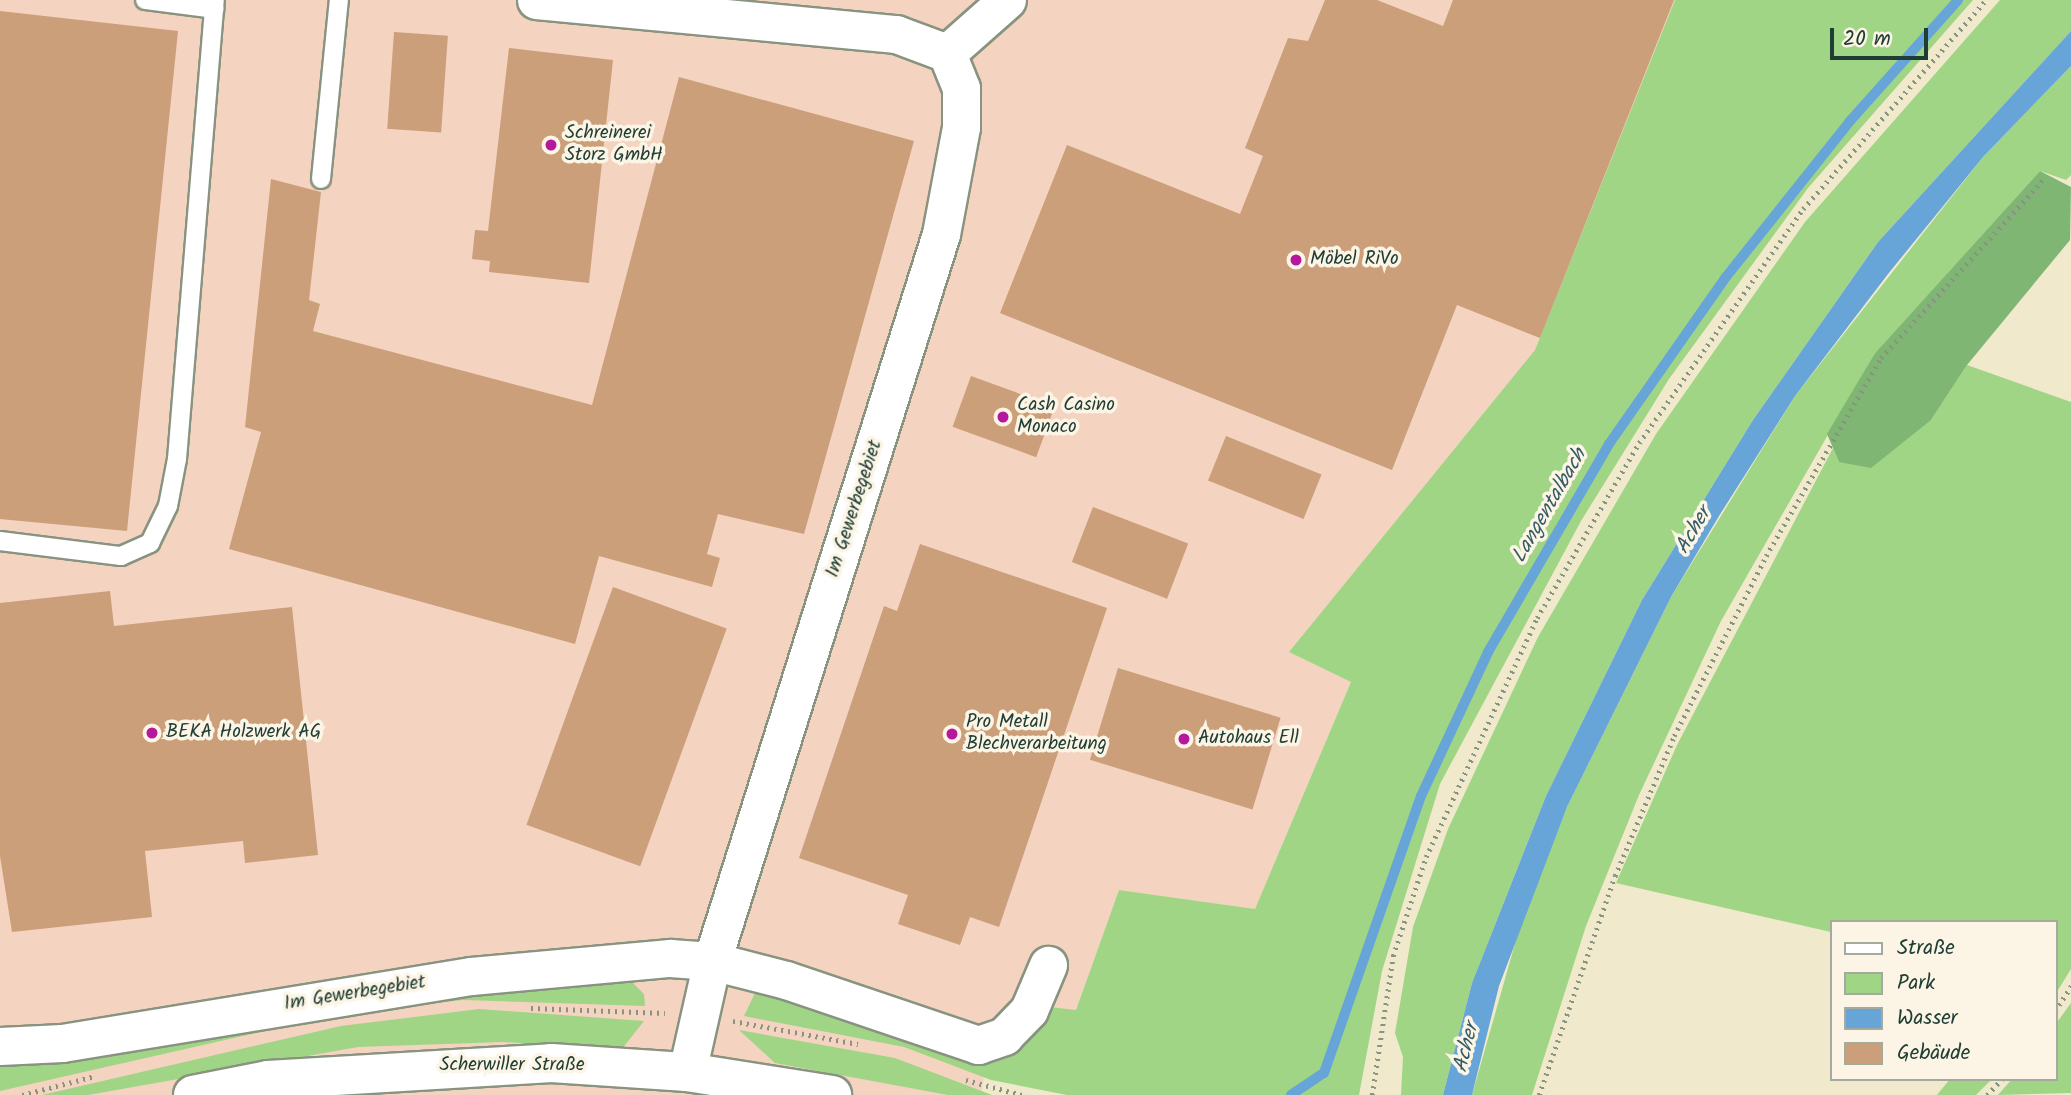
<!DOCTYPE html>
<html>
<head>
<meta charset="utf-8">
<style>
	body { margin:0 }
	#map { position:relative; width:2071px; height:1095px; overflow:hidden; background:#f0e9cc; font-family:Kalam,sans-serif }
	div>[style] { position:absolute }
	.built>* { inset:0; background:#f4d3c0 }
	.green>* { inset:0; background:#a0d586 }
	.forest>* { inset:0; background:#80b673 }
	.water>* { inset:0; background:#67a5d9 }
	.stream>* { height:10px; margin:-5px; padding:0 5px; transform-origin:5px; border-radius:5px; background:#67a5d9 }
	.building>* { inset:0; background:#ca9f7a; transform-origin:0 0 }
	.path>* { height:4.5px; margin-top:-2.25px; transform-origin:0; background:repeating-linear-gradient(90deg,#889380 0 2px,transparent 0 7px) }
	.roads { filter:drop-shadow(2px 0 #889380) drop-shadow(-2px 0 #889380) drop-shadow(0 2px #889380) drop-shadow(0 -2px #889380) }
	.lane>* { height:18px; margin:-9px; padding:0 9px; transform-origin:9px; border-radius:9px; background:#fff }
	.street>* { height:37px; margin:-18.5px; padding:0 18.5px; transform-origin:18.5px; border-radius:18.5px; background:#fff }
	.secondary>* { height:38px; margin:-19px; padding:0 19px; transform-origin:19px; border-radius:19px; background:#fff }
	.dots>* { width:19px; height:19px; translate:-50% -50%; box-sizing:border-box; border:4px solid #fcf5e5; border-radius:50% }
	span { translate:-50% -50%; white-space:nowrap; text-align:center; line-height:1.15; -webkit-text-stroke:7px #fcf5e5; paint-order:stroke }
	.poi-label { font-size:19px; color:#1f3d34 }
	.left { translate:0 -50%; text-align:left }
	.street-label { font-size:19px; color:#1f3d34 }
	.water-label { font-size:21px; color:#355c66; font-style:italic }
	.legend { position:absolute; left:1830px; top:920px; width:228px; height:161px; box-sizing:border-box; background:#fcf5e5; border:2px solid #a4ab9e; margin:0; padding:9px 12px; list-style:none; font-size:21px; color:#1f3d34 }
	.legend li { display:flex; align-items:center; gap:14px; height:35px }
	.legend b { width:35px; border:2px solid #a4ab9e }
	.scale { position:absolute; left:1830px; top:28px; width:98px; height:32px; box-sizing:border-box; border:4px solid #1f3d34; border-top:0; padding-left:9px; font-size:21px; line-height:24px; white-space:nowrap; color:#1f3d34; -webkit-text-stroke:5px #fcf5e5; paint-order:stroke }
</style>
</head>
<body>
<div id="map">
	<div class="built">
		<div style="clip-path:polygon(0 0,1675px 0,1535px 350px,1289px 652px,1351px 682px,1255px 909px,1119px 890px,1076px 1010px,987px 1057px,981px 1095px,0 1095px)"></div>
	</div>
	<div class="green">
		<div style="clip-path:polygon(1675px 0,1973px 0,1808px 188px,1669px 379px,1581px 521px,1440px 784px,1382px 971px,1359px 1095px,1067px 1095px,991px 1080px,904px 1047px,744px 1016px,755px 993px,769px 989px,956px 1054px,1049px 1007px,1076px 1010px,1119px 890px,1255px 909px,1351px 682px,1289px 652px,1535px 350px)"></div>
		<div style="clip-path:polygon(2000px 0,2071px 0,2071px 31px,1878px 242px,1753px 420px,1642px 600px,1546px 796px,1472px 983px,1443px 1095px,1401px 1095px,1403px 1057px,1395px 1033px,1413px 927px,1448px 829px,1538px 637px,1656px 434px,1805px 222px)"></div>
		<div style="clip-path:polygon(2071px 66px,2071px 175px,2066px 180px,2040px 171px,1875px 353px,1721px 621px,1639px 795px,1586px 926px,1532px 1095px,1472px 1095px,1524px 912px,1567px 807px,1671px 597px,1795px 396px,1983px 157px)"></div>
		<div style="clip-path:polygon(1967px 365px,2071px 402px,2071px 969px,2055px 995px,2055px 922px,1831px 922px,1831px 932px,1616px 883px,1677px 745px,1833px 448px,1839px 462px,1931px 420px)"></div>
		<div style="clip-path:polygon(610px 978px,630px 980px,644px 994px,645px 1006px,463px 1000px,345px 1013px,0 1091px,0 1064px,367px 1005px)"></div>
		<div style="clip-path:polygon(2071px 1003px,2071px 1093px,1998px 1095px,2012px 1079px,2055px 1079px,2055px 1025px)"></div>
		<div style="clip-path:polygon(479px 1009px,644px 1021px,621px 1050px,503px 1042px,358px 1047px,88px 1095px,42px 1095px,341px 1026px)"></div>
		<div style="clip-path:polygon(739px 1030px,895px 1058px,992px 1095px,948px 1095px,775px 1063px)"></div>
		<div style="clip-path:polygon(1950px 1079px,1992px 1079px,1976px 1095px,1937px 1095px)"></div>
	</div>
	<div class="forest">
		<div style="clip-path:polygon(2040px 171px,2071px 187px,2070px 240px,1967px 365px,1931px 420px,1871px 468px,1839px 462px,1827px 434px,1875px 353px)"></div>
	</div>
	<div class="water">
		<div style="clip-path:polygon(2071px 31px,2071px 66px,1983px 157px,1888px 274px,1795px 396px,1719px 516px,1671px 597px,1567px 807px,1499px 986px,1472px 1095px,1443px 1095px,1472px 983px,1546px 796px,1642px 600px,1753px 420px,1878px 242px)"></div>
	</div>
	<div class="stream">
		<div style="left:1291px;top:1095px;width:40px;rotate:-34deg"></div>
		<div style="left:1324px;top:1073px;width:293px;rotate:-70.7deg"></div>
		<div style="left:1421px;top:796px;width:159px;rotate:-65deg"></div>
		<div style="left:1488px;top:652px;width:241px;rotate:-59.8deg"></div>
		<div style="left:1609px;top:444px;width:204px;rotate:-55deg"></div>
		<div style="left:1726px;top:277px;width:199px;rotate:-51.5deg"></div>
		<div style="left:1850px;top:121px;width:162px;rotate:-48.2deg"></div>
	</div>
	<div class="building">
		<div style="clip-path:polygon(1325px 0,1377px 0,1443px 26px,1453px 0,1674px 0,1540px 338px,1457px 305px,1392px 470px,1000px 313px,1067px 145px,1240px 214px,1263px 156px,1245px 148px,1288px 38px,1308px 41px)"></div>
		<div style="clip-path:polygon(0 11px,178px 31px,127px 531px,0 519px)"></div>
		<div style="left:394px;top:32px;width:54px;height:97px;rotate:4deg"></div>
		<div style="clip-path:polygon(509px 48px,613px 60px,589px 283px,489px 272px,490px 261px,472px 259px,475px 230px,488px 231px)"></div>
		<div style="clip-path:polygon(679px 77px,914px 141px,804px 534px,718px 514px,707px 554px,720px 558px,712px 587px,599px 556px,575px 644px,229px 549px,261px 432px,245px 427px,271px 179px,321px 192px,309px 300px,320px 304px,313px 331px,592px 405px)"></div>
		<div style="left:971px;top:376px;width:89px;height:54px;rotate:20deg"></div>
		<div style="left:1226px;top:436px;width:103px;height:48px;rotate:22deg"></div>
		<div style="left:1093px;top:507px;width:102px;height:59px;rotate:21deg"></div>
		<div style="clip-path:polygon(920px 544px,1107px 608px,999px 927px,970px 917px,960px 945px,898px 924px,908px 895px,799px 858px,884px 606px,897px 611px)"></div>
		<div style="left:613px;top:587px;width:121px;height:253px;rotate:20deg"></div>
		<div style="clip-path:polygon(110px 591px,114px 626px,292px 607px,318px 855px,245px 863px,243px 841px,145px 851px,152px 917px,12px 932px,0 856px,0 603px)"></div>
		<div style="left:1118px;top:668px;width:170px;height:96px;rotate:17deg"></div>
	</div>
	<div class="path">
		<div style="left:531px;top:1008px;width:134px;rotate:2.1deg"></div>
		<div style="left:2055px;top:1011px;width:30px;rotate:-57deg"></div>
		<div style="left:733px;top:1021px;width:127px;rotate:10.4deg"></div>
		<div style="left:966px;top:1080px;width:58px;rotate:15deg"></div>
		<div style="left:22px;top:1095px;width:75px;rotate:-14.6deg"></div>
		<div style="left:1372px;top:1095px;width:141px;rotate:-81.4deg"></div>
		<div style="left:1393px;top:956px;width:104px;rotate:-71.6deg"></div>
		<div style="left:1426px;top:857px;width:264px;rotate:-65.1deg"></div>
		<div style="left:1537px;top:618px;width:203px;rotate:-59.8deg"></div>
		<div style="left:1639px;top:443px;width:286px;rotate:-55deg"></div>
		<div style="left:1803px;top:209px;width:278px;rotate:-48.8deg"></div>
		<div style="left:1539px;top:1095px;width:232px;rotate:-70.9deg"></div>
		<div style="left:1615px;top:876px;width:152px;rotate:-67.1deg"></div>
		<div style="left:1674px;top:736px;width:202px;rotate:-62.9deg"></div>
		<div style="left:1766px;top:556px;width:229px;rotate:-59.9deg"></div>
		<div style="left:1881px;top:358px;width:241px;rotate:-47.7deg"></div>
		<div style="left:1987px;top:1095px;width:22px;rotate:-47deg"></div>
	</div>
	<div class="roads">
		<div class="lane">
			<div style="left:145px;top:0;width:70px;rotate:7.4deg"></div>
			<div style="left:321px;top:179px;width:180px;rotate:-84.3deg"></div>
			<div style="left:0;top:541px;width:122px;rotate:7.1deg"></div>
			<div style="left:121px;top:556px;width:32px;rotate:-24deg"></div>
			<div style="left:150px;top:543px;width:41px;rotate:-64.1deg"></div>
			<div style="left:168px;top:506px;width:48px;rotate:-79.2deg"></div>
			<div style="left:177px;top:459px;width:461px;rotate:-85.3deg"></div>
		</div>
		<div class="street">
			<div style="left:536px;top:0;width:362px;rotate:5.4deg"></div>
			<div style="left:896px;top:34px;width:54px;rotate:20.4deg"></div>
			<div style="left:0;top:1046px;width:62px;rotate:-2.8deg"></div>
			<div style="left:62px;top:1043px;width:414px;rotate:-9.3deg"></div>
			<div style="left:471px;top:976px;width:200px;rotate:-5.2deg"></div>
			<div style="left:670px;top:958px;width:42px;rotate:4.1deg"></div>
			<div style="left:712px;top:961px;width:76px;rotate:14.4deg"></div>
			<div style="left:786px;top:980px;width:203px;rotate:18.7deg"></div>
			<div style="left:978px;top:1045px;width:28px;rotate:-19deg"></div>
			<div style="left:1004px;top:1036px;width:36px;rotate:-46deg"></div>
			<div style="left:1029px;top:1010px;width:49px;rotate:-67.1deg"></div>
			<div style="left:687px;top:1072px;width:114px;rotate:-77.3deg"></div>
			<div style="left:712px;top:961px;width:762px;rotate:-72.52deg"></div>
			<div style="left:941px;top:234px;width:109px;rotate:-79.4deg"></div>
			<div style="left:961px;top:127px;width:39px;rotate:-90deg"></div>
			<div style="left:961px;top:88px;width:38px;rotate:-112deg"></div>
			<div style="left:947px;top:53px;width:80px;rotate:-41.5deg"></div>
		</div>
		<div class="secondary">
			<div style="left:193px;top:1095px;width:76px;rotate:-11.3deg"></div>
			<div style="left:268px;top:1080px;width:284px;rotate:-3.4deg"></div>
			<div style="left:551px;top:1063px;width:136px;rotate:3.8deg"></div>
			<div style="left:687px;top:1072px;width:147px;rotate:9deg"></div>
		</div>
	</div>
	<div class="dots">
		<div style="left:551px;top:145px;background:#b5179e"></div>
		<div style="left:1296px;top:260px;background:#b5179e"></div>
		<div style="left:1003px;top:417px;background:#b5179e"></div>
		<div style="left:152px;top:733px;background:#b5179e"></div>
		<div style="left:952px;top:734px;background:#b5179e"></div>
		<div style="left:1184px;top:739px;background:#b5179e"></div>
	</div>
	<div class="poi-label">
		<span class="left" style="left:565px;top:145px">Schreinerei<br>Storz GmbH</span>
		<span class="left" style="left:1310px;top:260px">Möbel RiVo</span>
		<span class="left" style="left:1017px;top:417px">Cash Casino<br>Monaco</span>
		<span class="left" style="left:966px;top:734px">Pro Metall<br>Blechverarbeitung</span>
		<span class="left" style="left:166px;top:733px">BEKA Holzwerk AG</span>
		<span class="left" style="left:1198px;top:739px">Autohaus Ell</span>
	</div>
	<div class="street-label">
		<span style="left:855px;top:509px;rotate:-72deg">Im Gewerbegebiet</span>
		<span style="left:355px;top:994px;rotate:-9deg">Im Gewerbegebiet</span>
		<span style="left:512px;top:1066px">Scherwiller Straße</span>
	</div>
	<div class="water-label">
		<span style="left:1550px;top:506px;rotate:-60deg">Langentalbach</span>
		<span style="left:1694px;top:531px;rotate:-60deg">Acher</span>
		<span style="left:1467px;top:1048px;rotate:-76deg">Acher</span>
	</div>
	<ul class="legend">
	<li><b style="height:9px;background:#fff"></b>Straße</li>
	<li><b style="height:19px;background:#a0d586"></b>Park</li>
	<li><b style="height:19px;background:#67a5d9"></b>Wasser</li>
	<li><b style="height:19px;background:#ca9f7a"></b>Gebäude</li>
	</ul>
	<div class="scale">20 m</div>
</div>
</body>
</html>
